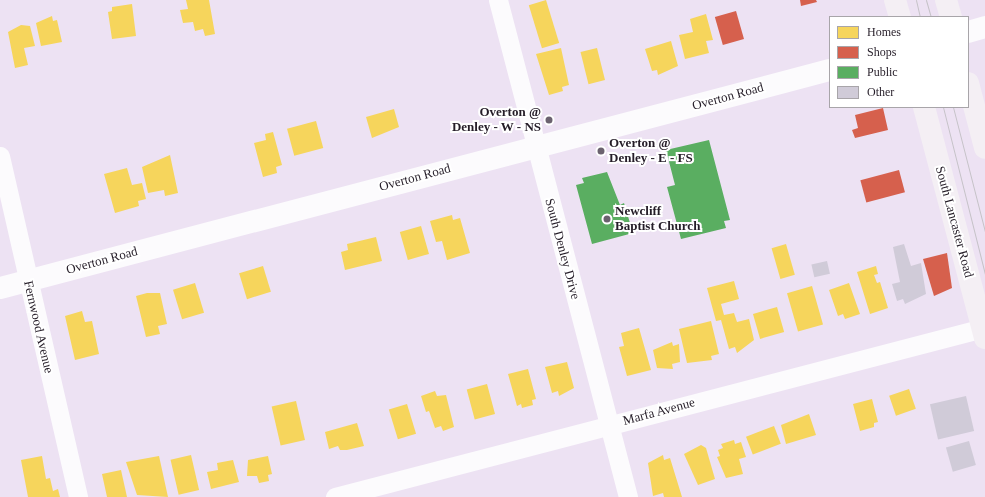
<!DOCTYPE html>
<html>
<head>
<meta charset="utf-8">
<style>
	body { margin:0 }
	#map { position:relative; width:985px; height:497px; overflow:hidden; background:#ede2f3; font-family:Georgia,serif }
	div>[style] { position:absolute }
	.homes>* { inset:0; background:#f6d55c; transform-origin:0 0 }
	.shops>* { inset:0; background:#d6604d; transform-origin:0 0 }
	.public>* { inset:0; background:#5aae61 }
	.building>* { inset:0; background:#d0cbd8; transform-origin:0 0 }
	.minor>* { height:19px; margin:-9.5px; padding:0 9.5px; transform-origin:9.5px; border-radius:9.5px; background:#fcfbfd }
	.tertiary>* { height:22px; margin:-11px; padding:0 11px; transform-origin:11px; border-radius:11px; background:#fcfbfd }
	.secondary>* { height:22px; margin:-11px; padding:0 11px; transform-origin:11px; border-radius:11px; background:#f4eff4 }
	.tram>* { height:1px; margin:-0.5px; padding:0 0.5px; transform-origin:0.5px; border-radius:0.5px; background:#c5c2c7 }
	.dots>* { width:11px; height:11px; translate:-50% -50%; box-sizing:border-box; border:2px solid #fff; border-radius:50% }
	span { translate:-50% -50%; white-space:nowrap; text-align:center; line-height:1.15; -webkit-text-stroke:4px #fff; paint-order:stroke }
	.street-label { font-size:13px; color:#251d28 }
	.poi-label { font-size:13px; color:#251d28; font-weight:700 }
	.right { translate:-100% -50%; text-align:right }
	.left { translate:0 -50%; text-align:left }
	.legend { position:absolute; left:829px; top:16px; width:140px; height:92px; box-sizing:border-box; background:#fff; border:1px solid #a8a5a9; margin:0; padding:5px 7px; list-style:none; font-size:12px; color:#251d28 }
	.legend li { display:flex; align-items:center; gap:8px; height:20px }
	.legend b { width:20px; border:1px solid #a8a5a9 }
</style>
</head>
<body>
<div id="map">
	<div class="homes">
		<div style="clip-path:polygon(186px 0,209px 0,215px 34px,205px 36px,203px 29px,195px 31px,193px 22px,183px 23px,180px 10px,188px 9px)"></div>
		<div style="left:546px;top:0;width:45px;height:18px;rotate:73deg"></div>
		<div style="clip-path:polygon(132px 4px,136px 36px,112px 39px,108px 12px,112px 11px,112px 7px)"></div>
		<div style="clip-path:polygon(706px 14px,713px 40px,706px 41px,709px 53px,685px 59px,679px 35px,693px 32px,690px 19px)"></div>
		<div style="clip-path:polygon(52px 16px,53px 21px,57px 20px,62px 42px,41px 46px,36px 23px)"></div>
		<div style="clip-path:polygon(21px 25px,30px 26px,35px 46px,24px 48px,28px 65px,15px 68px,8px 32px)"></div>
		<div style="clip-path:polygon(671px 41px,678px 66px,658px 75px,657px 70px,652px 71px,645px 49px)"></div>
		<div style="clip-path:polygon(561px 48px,569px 85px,562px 87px,563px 91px,549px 95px,536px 54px)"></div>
		<div style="left:597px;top:48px;width:33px;height:17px;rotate:76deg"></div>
		<div style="clip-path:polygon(394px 109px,399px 127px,372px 138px,366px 117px)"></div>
		<div style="left:316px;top:121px;width:28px;height:30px;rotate:75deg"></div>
		<div style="clip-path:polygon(273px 132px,282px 165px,276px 167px,277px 173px,263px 177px,254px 143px,266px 140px,265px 134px)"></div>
		<div style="clip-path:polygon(170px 155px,178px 193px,165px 196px,164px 190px,148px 193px,142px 167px)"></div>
		<div style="clip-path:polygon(127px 168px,132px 185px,142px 183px,146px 199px,138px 201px,139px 206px,115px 213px,104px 174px)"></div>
		<div style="clip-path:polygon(452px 215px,453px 220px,460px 218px,470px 253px,447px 260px,442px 241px,436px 242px,430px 221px)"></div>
		<div style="left:421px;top:226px;width:29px;height:22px;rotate:74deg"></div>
		<div style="clip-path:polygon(376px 237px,382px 261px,345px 270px,341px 252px,348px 250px,347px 244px)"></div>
		<div style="left:786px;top:244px;width:32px;height:15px;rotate:74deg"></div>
		<div style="left:263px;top:266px;width:27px;height:25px;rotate:73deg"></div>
		<div style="clip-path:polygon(876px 266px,878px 274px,874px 275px,877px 283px,880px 282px,888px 308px,870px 314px,857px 272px)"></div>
		<div style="clip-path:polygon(734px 281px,739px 299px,721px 304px,724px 315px,734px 313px,737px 322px,749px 319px,754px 340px,737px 353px,735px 347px,729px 349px,721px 320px,716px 321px,707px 288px)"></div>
		<div style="left:195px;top:283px;width:31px;height:23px;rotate:73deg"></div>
		<div style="clip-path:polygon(849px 283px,860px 314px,845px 319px,843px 314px,838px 316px,829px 290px)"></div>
		<div style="left:812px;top:286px;width:40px;height:26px;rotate:74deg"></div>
		<div style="clip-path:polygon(147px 293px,160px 293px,167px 324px,158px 326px,160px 334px,146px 337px,136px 296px)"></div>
		<div style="left:777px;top:307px;width:26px;height:25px;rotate:74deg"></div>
		<div style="clip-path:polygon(82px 311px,85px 322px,92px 321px,99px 354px,75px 360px,65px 316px)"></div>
		<div style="clip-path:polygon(711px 321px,719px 354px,711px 356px,712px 360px,687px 363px,679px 329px)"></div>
		<div style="clip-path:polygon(639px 328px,651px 370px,627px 376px,619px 347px,624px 346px,621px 333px)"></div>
		<div style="clip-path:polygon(672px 342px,673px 346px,679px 344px,680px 362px,672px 364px,673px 369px,657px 368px,653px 350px)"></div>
		<div style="clip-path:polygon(567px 362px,574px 388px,559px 396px,558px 391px,552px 393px,545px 367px)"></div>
		<div style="clip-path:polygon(528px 369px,536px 399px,532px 400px,533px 405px,522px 408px,521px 404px,517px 406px,508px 374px)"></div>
		<div style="left:487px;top:384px;width:31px;height:21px;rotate:75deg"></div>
		<div style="left:909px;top:389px;width:21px;height:21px;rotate:71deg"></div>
		<div style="clip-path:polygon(435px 391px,437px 396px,446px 395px,454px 427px,443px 431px,441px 426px,435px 428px,429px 411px,426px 412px,421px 396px)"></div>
		<div style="clip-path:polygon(872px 399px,878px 422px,874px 423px,874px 427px,860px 431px,853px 404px)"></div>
		<div style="left:296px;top:401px;width:40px;height:25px;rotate:77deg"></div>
		<div style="left:407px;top:404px;width:31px;height:19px;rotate:73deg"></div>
		<div style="clip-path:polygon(809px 414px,816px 435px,786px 444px,781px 425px)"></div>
		<div style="clip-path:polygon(357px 423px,364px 446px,347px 450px,340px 450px,338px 446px,329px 449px,325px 432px)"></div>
		<div style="left:774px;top:426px;width:19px;height:30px;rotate:69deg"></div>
		<div style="clip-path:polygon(734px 440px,735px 444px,741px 442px,746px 457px,739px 459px,743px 474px,726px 478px,717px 457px,720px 456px,718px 450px,723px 448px,721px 444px)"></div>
		<div style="clip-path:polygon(701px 445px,706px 448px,715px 479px,698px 485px,684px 454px)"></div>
		<div style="left:191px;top:455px;width:36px;height:21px;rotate:77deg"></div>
		<div style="clip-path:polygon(663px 455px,664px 460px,670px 458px,682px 497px,664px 497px,663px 493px,653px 496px,648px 463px)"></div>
		<div style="clip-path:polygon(42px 456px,46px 479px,50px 478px,53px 491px,58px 489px,60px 497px,28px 497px,21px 460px)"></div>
		<div style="clip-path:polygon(159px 456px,168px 497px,137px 495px,126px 462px)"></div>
		<div style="clip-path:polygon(268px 456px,272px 474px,268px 475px,269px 481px,259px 483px,257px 476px,247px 476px,248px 460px)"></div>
		<div style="clip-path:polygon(233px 460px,239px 482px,211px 489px,207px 472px,218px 470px,217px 463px)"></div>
		<div style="clip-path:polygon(121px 470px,127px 497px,107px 497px,102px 474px)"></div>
	</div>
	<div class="shops">
		<div style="clip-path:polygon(800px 0,816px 0,817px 2px,801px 6px)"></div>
		<div style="left:736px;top:11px;width:29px;height:22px;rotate:74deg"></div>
		<div style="clip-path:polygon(883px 108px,888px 130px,855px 138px,852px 130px,858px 128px,855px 115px)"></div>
		<div style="left:899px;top:170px;width:23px;height:40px;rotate:75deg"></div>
		<div style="clip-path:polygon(947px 253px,952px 288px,934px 296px,923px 259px)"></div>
	</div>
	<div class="public">
		<div style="clip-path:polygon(709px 140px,730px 220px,724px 221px,726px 228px,681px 239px,667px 187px,675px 185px,666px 150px)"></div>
		<div style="clip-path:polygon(607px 172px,620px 205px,624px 203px,633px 233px,592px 244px,576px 185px,584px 183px,582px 178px)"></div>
	</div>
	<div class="building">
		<div style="clip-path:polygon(904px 244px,911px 266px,921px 263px,926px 294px,905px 304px,903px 299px,897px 301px,892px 284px,900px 282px,893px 247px)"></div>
		<div style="left:827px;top:261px;width:13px;height:16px;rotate:77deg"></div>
		<div style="left:966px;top:396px;width:36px;height:37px;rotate:77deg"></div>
		<div style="left:969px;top:441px;width:25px;height:24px;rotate:74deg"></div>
	</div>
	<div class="minor">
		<div style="left:498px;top:0;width:514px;rotate:75.34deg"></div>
		<div style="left:0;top:156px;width:350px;rotate:77.1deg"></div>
		<div style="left:335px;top:497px;width:670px;rotate:-14.62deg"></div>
	</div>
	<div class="tertiary">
		<div style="left:968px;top:32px;width:18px;rotate:-16deg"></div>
		<div style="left:0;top:288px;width:858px;rotate:-14.72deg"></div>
	</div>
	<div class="secondary">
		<div style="left:895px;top:0;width:18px;rotate:74deg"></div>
		<div style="left:946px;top:0;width:18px;rotate:74deg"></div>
		<div style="left:968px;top:83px;width:67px;rotate:75.3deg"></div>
		<div style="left:924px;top:107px;width:239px;rotate:75.2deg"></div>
	</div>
	<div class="tram">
		<div style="left:916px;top:0;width:17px;rotate:77deg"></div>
		<div style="left:926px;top:0;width:18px;rotate:74deg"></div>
		<div style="left:943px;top:107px;width:172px;rotate:75.9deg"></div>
		<div style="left:953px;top:107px;width:129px;rotate:75.6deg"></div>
	</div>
	<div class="dots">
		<div style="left:549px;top:120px;background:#6b626f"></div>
		<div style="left:601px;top:151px;background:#6b626f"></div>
		<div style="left:607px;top:219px;background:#6b626f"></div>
	</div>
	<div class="street-label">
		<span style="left:728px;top:97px;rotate:-15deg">Overton Road</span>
		<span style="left:415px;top:178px;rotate:-15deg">Overton Road</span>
		<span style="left:954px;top:222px;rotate:75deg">South Lancaster Road</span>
		<span style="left:562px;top:249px;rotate:75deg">South Denley Drive</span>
		<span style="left:102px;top:261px;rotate:-15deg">Overton Road</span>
		<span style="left:38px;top:327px;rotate:77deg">Fernwood Avenue</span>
		<span style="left:659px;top:412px;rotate:-15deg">Marfa Avenue</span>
	</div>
	<div class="poi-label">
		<span class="right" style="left:541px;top:120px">Overton @<br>Denley - W - NS</span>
		<span class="left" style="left:609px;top:151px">Overton @<br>Denley - E - FS</span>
		<span class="left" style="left:615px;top:219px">Newcliff<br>Baptist Church</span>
	</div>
	<ul class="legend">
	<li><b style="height:11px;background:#f6d55c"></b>Homes</li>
	<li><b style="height:11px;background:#d6604d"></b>Shops</li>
	<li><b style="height:11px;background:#5aae61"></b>Public</li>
	<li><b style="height:11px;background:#d0cbd8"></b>Other</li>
	</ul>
</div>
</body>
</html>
